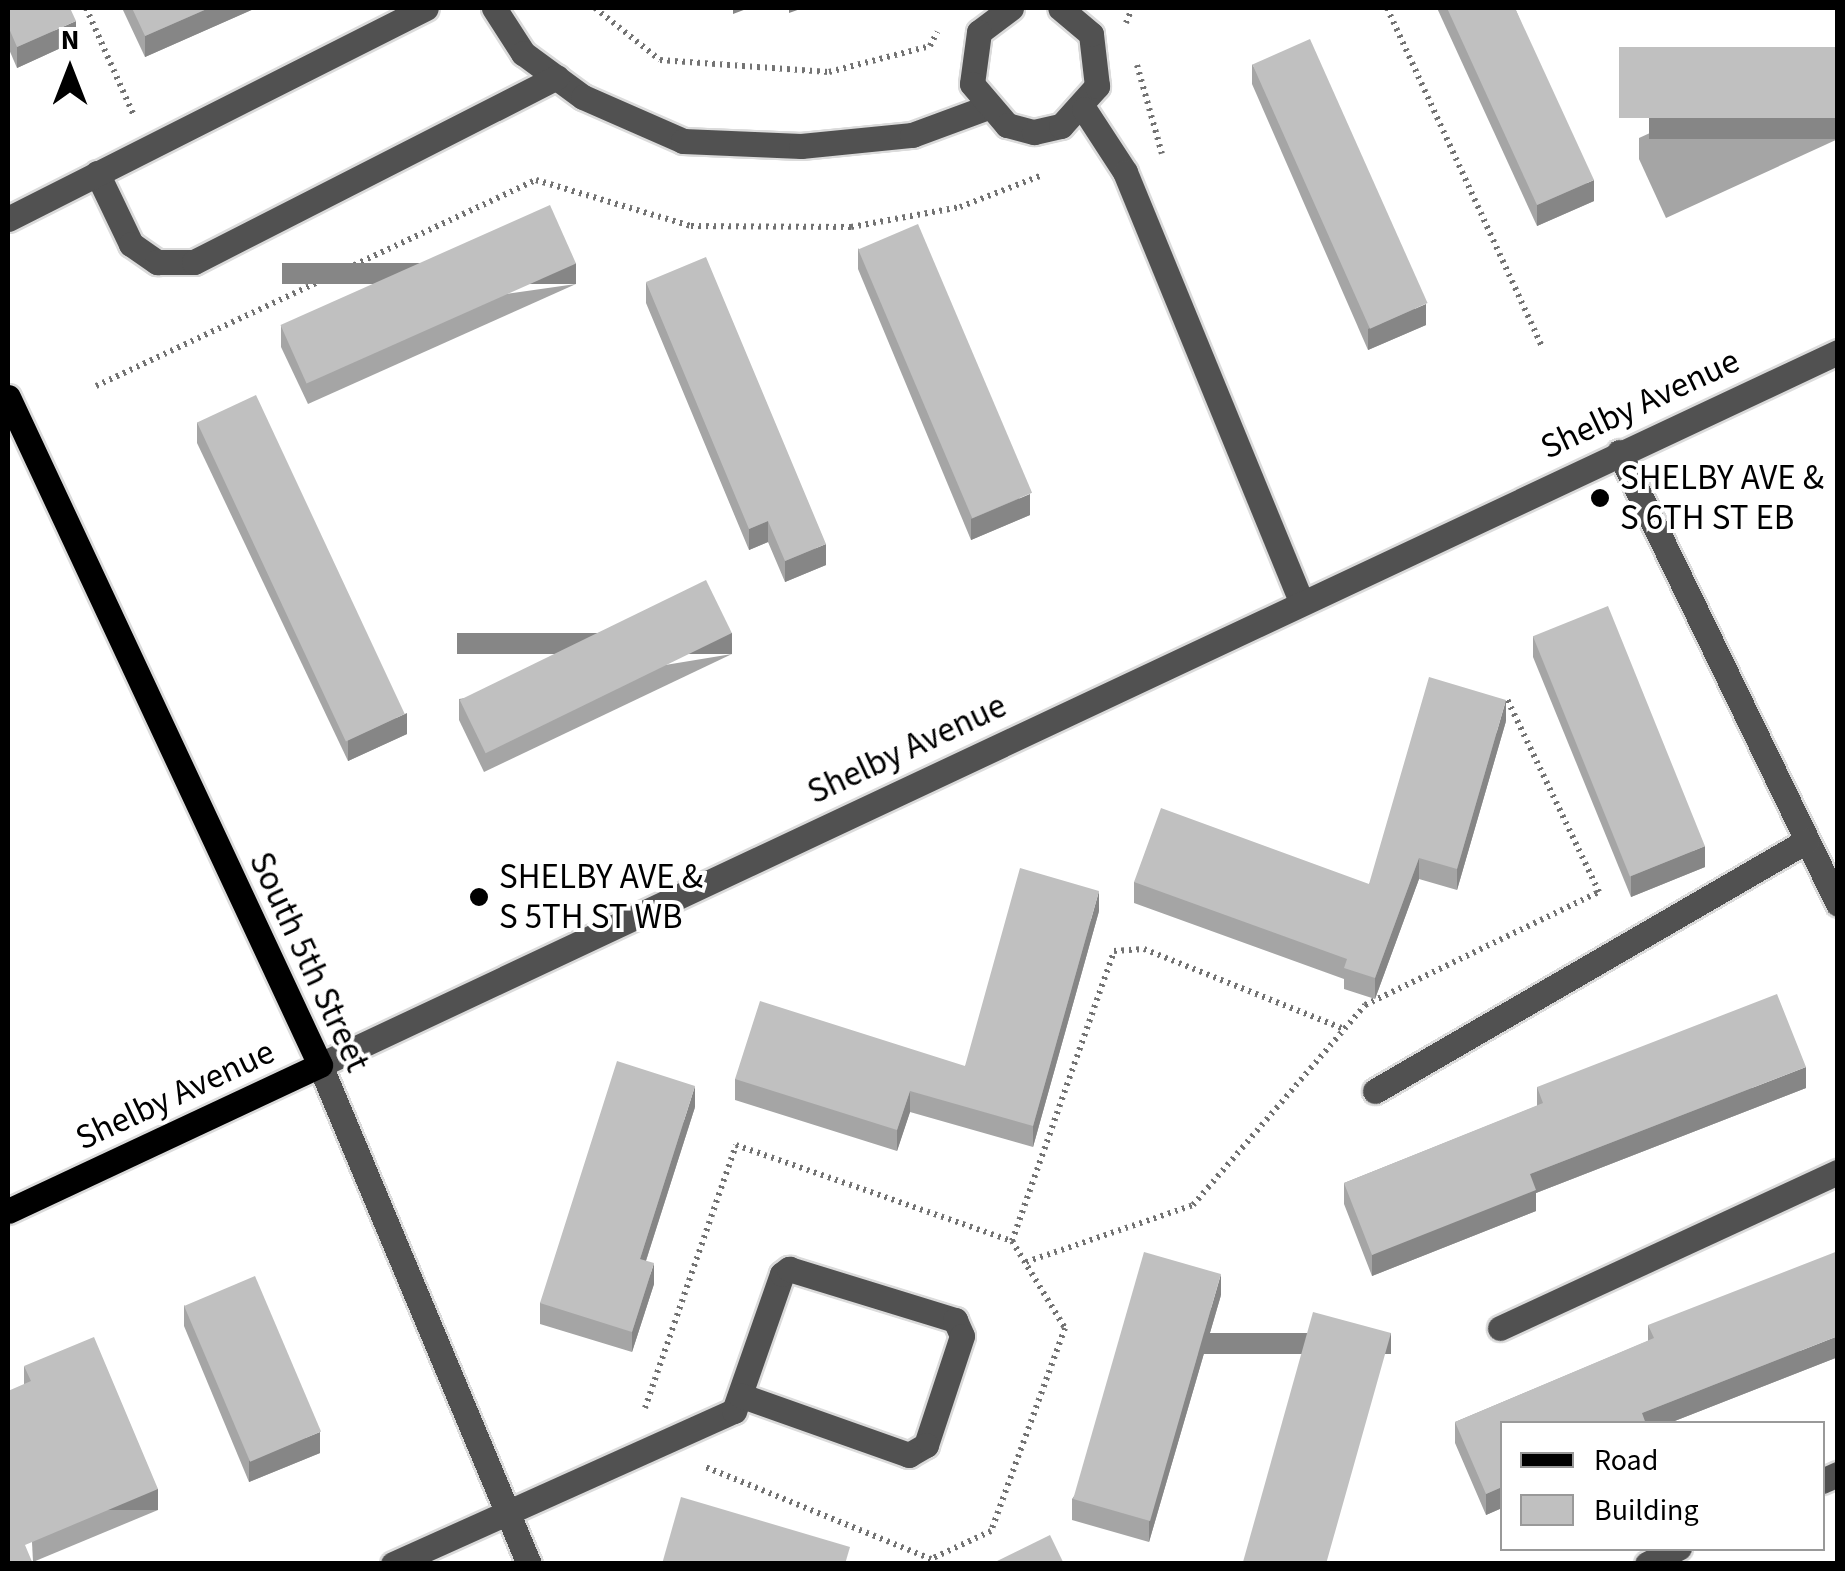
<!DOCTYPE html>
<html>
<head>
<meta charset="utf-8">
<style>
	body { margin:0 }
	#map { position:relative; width:1845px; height:1571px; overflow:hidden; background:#fff; font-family:"Source Sans 3",sans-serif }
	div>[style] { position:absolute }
	.path>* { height:6px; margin-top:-3px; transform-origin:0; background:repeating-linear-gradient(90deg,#737373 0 2.5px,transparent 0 7.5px) }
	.roads { filter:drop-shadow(2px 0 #dbdbdb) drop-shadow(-2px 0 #dbdbdb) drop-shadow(0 2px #dbdbdb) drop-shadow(0 -2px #dbdbdb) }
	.minor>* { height:25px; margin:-12.5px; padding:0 12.5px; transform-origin:12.5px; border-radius:12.5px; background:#515151 }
	.major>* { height:25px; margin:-12.5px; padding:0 12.5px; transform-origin:12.5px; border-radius:12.5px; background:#000 }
	.wall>* { inset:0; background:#a5a5a5 }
	.shaded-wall>* { inset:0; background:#868686; transform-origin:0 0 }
	.building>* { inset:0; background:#c0c0c0; transform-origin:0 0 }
	.dots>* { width:28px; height:28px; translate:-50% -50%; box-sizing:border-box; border:5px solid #fff; border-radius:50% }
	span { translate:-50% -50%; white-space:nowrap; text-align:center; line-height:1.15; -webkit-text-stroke:8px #fff; paint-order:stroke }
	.street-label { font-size:35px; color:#000 }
	.poi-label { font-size:35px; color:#000 }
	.left { translate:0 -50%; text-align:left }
	.frame { position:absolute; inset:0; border:10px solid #000; pointer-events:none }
	.legend { position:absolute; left:1500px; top:1421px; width:325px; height:130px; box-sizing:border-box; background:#fff; border:2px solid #999; margin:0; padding:12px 18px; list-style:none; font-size:30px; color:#000 }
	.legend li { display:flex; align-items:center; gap:20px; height:50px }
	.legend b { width:50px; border:2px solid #999 }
	.north { position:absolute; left:20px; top:20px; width:100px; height:100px; -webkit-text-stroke:8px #fff; paint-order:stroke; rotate:0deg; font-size:28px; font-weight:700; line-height:40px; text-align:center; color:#000 }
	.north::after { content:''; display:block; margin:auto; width:35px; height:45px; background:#000; clip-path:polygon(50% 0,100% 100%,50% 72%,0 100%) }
</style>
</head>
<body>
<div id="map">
	<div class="path">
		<div style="left:86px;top:8px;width:118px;rotate:66deg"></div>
		<div style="left:595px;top:8px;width:83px;rotate:38.7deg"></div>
		<div style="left:660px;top:60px;width:169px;rotate:4.1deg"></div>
		<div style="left:829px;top:72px;width:104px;rotate:-14.4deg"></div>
		<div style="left:930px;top:46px;width:16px;rotate:-63deg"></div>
		<div style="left:1387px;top:8px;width:373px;rotate:65.4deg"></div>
		<div style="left:1126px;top:23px;width:16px;rotate:-68deg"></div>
		<div style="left:1137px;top:65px;width:92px;rotate:74.3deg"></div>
		<div style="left:96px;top:386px;width:486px;rotate:-25.1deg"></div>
		<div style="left:536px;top:180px;width:162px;rotate:16.5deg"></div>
		<div style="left:691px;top:226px;width:160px;rotate:0.4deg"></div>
		<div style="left:851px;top:227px;width:111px;rotate:-10.4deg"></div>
		<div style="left:960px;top:207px;width:86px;rotate:-21.2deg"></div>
		<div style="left:1012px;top:1241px;width:307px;rotate:-70.6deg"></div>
		<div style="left:1114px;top:951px;width:30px;rotate:-4deg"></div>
		<div style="left:1144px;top:949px;width:215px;rotate:21.8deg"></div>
		<div style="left:1026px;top:1262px;width:176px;rotate:-18.8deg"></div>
		<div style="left:1193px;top:1205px;width:264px;rotate:-49.3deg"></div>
		<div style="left:1365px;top:1005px;width:260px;rotate:-25.8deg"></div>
		<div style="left:1599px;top:892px;width:214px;rotate:-115.5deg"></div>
		<div style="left:645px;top:1408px;width:278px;rotate:-70.9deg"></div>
		<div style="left:736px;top:1145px;width:292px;rotate:19.2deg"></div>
		<div style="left:1012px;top:1241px;width:102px;rotate:58.7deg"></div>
		<div style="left:1065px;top:1328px;width:216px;rotate:110deg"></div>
		<div style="left:991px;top:1531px;width:66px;rotate:155deg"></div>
		<div style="left:931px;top:1559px;width:243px;rotate:-157.8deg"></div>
	</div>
	<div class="roads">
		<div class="minor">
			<div style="left:494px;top:8px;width:54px;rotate:57.2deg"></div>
			<div style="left:523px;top:53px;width:74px;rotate:36.3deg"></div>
			<div style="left:583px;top:97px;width:109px;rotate:23.7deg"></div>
			<div style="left:683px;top:141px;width:118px;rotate:2.4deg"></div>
			<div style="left:801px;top:146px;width:112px;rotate:-5.7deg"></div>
			<div style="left:912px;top:135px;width:78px;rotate:-20.3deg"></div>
			<div style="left:1011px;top:8px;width:40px;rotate:143deg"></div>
			<div style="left:979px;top:32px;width:52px;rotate:97.7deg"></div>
			<div style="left:972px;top:84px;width:54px;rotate:49.5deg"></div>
			<div style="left:1007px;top:125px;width:28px;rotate:15deg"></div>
			<div style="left:1034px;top:132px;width:28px;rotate:-13deg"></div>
			<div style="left:1061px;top:126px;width:54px;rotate:-48deg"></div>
			<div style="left:1097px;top:86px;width:52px;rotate:-96.6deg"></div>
			<div style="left:1091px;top:34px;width:40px;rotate:-140deg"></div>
			<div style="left:1084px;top:109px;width:75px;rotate:56.9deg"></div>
			<div style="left:1125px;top:172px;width:465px;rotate:67.7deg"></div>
			<div style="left:97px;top:173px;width:79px;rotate:64.4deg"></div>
			<div style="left:131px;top:244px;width:32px;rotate:35deg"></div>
			<div style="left:157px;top:262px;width:37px"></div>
			<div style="left:194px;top:262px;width:407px;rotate:-27deg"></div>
			<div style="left:8px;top:219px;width:468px;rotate:-26.8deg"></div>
			<div style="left:1619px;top:452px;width:502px;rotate:64.15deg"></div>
			<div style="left:1375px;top:1091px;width:499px;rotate:-30.1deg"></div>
			<div style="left:1500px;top:1328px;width:372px;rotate:-24.8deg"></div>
			<div style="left:1822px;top:1481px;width:17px;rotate:-24deg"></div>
			<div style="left:393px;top:1564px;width:374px;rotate:-24.2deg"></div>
			<div style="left:734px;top:1411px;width:145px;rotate:-70.7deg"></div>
			<div style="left:782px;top:1274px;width:9px;rotate:-36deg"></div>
			<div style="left:789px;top:1269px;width:174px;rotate:17.1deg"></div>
			<div style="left:955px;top:1320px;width:17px;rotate:66deg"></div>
			<div style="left:962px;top:1336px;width:115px;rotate:108.3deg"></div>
			<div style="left:926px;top:1445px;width:20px;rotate:150deg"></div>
			<div style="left:909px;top:1455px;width:179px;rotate:-160.5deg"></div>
			<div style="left:529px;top:1564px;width:541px;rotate:-112.73deg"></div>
			<div style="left:320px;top:1065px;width:1677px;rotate:-25.16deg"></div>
			<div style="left:1647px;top:1564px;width:36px;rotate:-27deg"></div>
		</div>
		<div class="major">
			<div style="left:8px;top:397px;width:737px;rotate:64.96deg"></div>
			<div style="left:320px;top:1065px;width:344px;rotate:154.9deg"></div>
		</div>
	</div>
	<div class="wall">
		<div style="clip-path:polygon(8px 8px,76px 41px,17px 68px,8px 47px)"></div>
		<div style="clip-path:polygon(122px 8px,256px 8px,145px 57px)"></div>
		<div style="clip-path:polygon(1437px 8px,1515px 8px,1594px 201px,1537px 226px)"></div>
		<div style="clip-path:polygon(1838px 47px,1838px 139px,1666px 218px,1639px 159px,1639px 138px)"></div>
		<div style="clip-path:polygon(1252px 64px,1426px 325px,1368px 350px,1252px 84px)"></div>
		<div style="clip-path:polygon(858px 248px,1030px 515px,971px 540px,858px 269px)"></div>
		<div style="clip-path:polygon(646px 282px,826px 565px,785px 582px,768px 542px,749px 550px,646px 303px)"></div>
		<div style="clip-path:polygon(576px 284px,308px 404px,281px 347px,281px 326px)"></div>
		<div style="clip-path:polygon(197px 422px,407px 734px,348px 761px,197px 443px)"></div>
		<div style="clip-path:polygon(1533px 636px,1705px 867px,1631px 897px,1533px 657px)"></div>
		<div style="clip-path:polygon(732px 654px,484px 772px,459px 720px,459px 699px)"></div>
		<div style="clip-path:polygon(1506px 721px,1457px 890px,1419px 879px,1375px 999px,1344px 989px,1344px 979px,1134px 903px,1134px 882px,1369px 884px)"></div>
		<div style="clip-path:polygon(1099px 911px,1033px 1147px,910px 1112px,897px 1151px,735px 1100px,735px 1079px,965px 1066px)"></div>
		<div style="clip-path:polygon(1537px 1087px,1806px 1088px,1536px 1193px,1536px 1211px,1372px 1276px,1344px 1204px,1344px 1183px,1537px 1106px)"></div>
		<div style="clip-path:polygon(695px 1107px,646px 1261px,654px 1284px,632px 1352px,540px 1324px,540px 1303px)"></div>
		<div style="clip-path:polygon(1221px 1295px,1149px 1542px,1072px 1520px,1072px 1499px)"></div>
		<div style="clip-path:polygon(184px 1305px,320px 1453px,249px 1482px,184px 1326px)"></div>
		<div style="clip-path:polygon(1648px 1325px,1838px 1357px,1667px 1424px,1502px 1424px,1502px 1508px,1486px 1515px,1455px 1443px,1455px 1422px,1648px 1341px)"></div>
		<div style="clip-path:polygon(24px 1366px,158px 1510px,33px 1562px,24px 1384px)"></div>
	</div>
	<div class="shaded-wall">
		<div style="clip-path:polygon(209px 8px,256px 8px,145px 57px,145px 36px)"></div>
		<div style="clip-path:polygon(733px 8px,749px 8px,733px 14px)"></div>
		<div style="clip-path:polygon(789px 8px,803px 8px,789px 13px)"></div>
		<div style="clip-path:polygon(76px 21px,76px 41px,17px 68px,17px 47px)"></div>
		<div style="left:1838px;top:118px;width:21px;height:189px;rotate:90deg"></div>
		<div style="clip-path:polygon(1594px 180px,1594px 201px,1537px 226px,1537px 205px)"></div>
		<div style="left:576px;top:263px;width:21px;height:294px;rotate:90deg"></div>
		<div style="clip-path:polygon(1426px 304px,1426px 325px,1368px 350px,1368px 329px)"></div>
		<div style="clip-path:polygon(1030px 494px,1030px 515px,971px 540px,971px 519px)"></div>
		<div style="clip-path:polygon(768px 521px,768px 542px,749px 550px,749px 529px)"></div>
		<div style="clip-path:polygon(826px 544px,826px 565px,785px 582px,785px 561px)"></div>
		<div style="left:732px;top:633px;width:21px;height:275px;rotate:90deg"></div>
		<div style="clip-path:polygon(1506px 700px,1506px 721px,1457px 890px,1457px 869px)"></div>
		<div style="clip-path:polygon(407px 713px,407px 734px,348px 761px,348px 740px)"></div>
		<div style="clip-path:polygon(1705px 846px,1705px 867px,1631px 897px,1631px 876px)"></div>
		<div style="clip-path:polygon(1419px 858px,1419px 879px,1375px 999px,1375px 978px)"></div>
		<div style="clip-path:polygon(1099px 891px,1099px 911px,1033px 1147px,1033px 1126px)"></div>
		<div style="clip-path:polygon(1806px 1067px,1806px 1088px,1536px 1193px,1536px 1211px,1372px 1276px,1372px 1255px,1530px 1174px)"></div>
		<div style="clip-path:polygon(695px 1086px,695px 1107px,640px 1279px,640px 1259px)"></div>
		<div style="clip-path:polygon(910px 1091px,910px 1112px,897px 1151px,897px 1130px)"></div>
		<div style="clip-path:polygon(654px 1263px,654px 1284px,632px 1352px,632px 1332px)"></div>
		<div style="clip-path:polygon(1221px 1274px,1221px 1295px,1149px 1542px,1149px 1522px)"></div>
		<div style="left:1391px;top:1333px;width:21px;height:240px;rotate:90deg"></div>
		<div style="clip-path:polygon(1838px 1336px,1838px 1357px,1667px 1424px,1642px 1424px,1642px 1413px)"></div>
		<div style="clip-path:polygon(320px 1432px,320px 1453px,249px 1482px,249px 1461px)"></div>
		<div style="clip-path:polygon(1502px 1487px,1502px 1508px,1486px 1515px,1486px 1494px)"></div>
		<div style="left:158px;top:1489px;width:21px;height:144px;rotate:90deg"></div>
	</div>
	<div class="building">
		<div style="clip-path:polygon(8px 8px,70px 8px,76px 21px,17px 47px,8px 26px)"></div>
		<div style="clip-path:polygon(132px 8px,209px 8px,145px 36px)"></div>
		<div style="clip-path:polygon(1447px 8px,1515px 8px,1594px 180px,1537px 205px)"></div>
		<div style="left:1310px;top:39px;width:289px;height:63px;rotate:66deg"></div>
		<div style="left:1838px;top:47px;width:71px;height:219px;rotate:90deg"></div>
		<div style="left:550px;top:205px;width:64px;height:295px;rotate:66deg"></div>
		<div style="left:918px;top:224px;width:292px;height:65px;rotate:67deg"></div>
		<div style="clip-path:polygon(706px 257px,826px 544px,785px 561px,768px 521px,749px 529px,646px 282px)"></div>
		<div style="left:256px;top:395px;width:352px;height:65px;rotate:65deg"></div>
		<div style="left:706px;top:580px;width:59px;height:274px;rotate:64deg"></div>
		<div style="left:1608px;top:606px;width:259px;height:81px;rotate:68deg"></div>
		<div style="clip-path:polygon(1429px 677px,1506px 700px,1457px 869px,1419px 858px,1375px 978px,1344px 968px,1347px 959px,1134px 882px,1161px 808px,1369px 884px)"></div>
		<div style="clip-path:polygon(1020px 868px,1099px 891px,1033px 1126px,910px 1091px,897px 1130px,735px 1079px,760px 1001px,965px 1066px)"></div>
		<div style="clip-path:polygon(1777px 994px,1806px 1067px,1530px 1174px,1536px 1190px,1372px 1255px,1344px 1183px,1543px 1103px,1537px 1087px)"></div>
		<div style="clip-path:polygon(617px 1061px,695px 1086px,640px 1259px,654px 1263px,632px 1332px,540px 1303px)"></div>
		<div style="clip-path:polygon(1838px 1251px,1838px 1336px,1642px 1413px,1646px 1424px,1502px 1424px,1502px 1487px,1486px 1494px,1455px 1422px,1654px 1338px,1648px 1325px)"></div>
		<div style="left:1144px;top:1252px;width:80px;height:257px;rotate:16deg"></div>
		<div style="left:255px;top:1276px;width:169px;height:77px;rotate:67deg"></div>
		<div style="clip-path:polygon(1313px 1312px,1391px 1333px,1326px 1564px,1248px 1564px,1243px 1562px)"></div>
		<div style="clip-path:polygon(94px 1337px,158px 1489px,25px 1545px,33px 1564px,8px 1564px,8px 1391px,31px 1381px,24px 1366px)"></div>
		<div style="clip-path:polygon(681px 1497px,850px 1547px,845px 1564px,662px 1564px)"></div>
		<div style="clip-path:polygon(1050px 1535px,1064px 1564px,991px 1564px)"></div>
	</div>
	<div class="dots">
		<div style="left:1600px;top:498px;background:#000"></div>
		<div style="left:479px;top:897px;background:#000"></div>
	</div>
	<div class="street-label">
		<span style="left:1640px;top:404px;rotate:-25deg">Shelby Avenue</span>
		<span style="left:907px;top:749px;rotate:-25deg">Shelby Avenue</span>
		<span style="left:309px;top:962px;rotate:65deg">South 5th Street</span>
		<span style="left:175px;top:1095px;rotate:-25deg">Shelby Avenue</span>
	</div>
	<div class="poi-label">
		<span class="left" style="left:1620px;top:498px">SHELBY AVE &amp;<br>S 6TH ST EB</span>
		<span class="left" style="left:499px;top:897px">SHELBY AVE &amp;<br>S 5TH ST WB</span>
	</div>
	<div class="frame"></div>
	<ul class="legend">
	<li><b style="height:12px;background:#000"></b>Road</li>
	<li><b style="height:28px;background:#c0c0c0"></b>Building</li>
	</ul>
	<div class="north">N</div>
</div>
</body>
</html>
